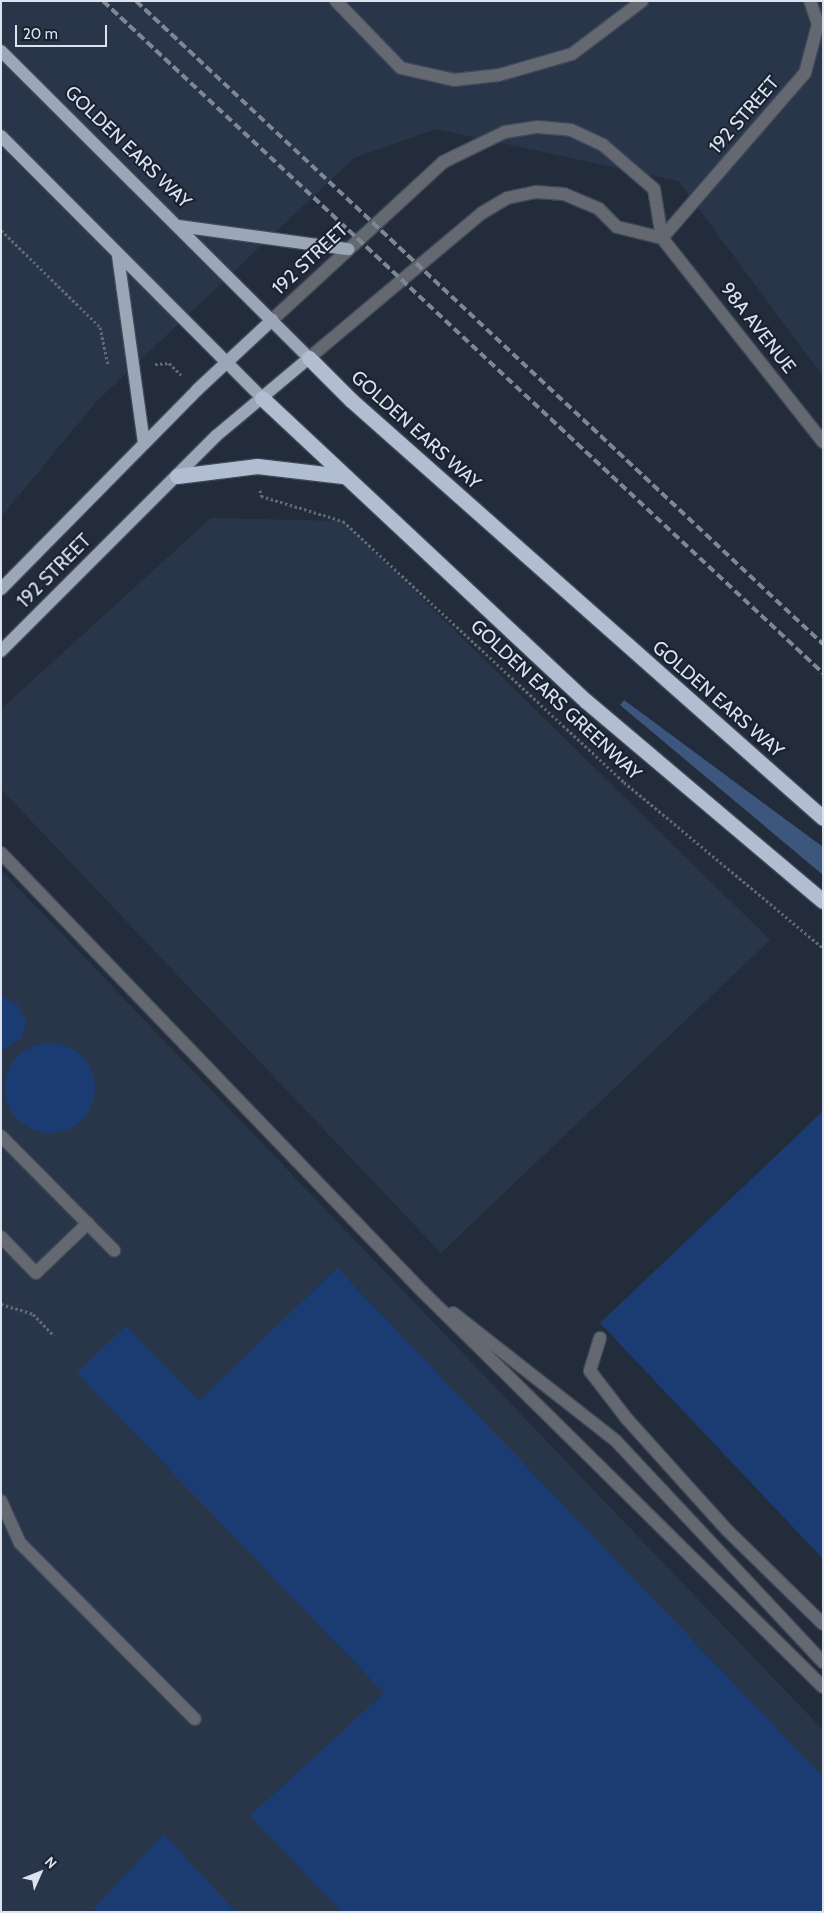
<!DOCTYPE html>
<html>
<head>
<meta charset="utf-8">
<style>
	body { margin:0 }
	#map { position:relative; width:824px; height:1913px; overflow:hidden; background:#222c3b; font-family:Cabin,sans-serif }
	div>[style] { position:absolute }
	.built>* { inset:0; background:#293649 }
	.green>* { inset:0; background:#3d567d }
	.building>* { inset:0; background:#1a3c72 }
	.round { border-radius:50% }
	.path>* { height:3px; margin-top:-1.5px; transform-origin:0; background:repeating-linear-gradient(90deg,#606976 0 2.5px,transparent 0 5px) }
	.roads { filter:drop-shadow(1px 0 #404958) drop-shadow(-1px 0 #404958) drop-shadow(0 1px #404958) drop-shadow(0 -1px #404958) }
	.minor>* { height:12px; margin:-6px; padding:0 6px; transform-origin:6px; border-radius:6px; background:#646971 }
	.major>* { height:12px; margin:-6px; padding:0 6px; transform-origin:6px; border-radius:6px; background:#9ba6b6 }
	.highway>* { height:15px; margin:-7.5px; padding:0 7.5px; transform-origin:7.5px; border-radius:7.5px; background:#b1bed2 }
	.rail>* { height:4px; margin-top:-2px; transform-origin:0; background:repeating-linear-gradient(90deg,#7f8794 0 8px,transparent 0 12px) }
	span { translate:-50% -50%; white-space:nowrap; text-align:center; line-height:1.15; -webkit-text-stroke:4px #192231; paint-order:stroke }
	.street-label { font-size:19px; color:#dde3ee }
	.frame { position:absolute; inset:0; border:2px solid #dde3ee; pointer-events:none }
	.north { position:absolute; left:15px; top:1848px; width:50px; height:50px; -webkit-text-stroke:4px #192231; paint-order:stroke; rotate:46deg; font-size:14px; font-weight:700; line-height:20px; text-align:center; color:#dde3ee }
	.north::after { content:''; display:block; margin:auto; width:18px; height:22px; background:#dde3ee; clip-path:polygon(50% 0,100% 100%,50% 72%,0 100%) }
	.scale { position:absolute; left:15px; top:25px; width:92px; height:22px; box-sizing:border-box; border:2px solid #dde3ee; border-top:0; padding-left:6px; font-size:15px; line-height:18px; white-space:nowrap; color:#dde3ee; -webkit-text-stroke:4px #192231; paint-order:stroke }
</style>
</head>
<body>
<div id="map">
	<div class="built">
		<div style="clip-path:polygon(1px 1px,823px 1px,823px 376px,678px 181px,436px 129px,354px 158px,96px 402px,1px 517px)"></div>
		<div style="clip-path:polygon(211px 518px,343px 521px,770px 940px,441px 1253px,1px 789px,1px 709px)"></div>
		<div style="clip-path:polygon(1px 870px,823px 1730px,823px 1912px,1px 1912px)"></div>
	</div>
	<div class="green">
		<div style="clip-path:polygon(624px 700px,823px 847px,823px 875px,620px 705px)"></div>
	</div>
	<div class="building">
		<div style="clip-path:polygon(1px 996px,17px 1004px,26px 1021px,21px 1039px,1px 1051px)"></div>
		<div class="round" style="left:5px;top:1043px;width:90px;height:90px"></div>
		<div style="clip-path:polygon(823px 1111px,823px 1559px,600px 1323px)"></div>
		<div style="clip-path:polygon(337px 1268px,823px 1777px,823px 1912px,342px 1912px,250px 1816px,384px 1693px,77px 1373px,126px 1326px,199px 1401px)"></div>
		<div style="clip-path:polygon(164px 1834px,236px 1912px,98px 1912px,94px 1908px)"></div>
	</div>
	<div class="path">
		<div style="left:1px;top:230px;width:139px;rotate:44.4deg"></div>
		<div style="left:100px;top:327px;width:38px;rotate:78deg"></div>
		<div style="left:155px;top:364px;width:14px;rotate:-4deg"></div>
		<div style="left:169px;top:363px;width:17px;rotate:45deg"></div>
		<div style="left:260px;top:490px;width:6px;rotate:81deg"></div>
		<div style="left:261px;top:496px;width:86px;rotate:17deg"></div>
		<div style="left:343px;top:521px;width:384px;rotate:42.9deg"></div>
		<div style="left:624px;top:782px;width:259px;rotate:39.8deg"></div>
		<div style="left:1px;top:1304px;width:34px;rotate:17deg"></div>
		<div style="left:33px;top:1314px;width:30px;rotate:46deg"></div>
	</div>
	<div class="roads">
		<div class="minor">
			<div style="left:336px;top:1px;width:93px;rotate:45.9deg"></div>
			<div style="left:401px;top:68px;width:54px;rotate:12.8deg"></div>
			<div style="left:454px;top:80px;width:45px;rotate:-6.3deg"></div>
			<div style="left:499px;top:75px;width:76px;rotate:-16deg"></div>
			<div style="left:572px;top:54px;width:88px;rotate:-37.1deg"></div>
			<div style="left:662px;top:238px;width:218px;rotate:-49.1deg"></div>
			<div style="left:805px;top:73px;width:51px;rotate:-75.1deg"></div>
			<div style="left:818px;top:24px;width:24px;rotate:-109deg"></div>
			<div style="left:272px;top:320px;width:233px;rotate:-42.7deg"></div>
			<div style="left:443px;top:162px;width:69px;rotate:-25.8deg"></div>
			<div style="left:505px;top:132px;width:33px;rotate:-9deg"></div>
			<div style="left:538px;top:127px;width:33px;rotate:5deg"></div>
			<div style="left:571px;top:130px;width:35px;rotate:25deg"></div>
			<div style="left:603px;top:145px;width:67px;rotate:40.8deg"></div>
			<div style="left:654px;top:189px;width:50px;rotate:80.7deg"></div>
			<div style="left:662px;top:238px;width:260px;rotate:51.7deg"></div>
			<div style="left:309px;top:358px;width:226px;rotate:-40deg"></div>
			<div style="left:482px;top:213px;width:29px;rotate:-31deg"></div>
			<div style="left:507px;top:198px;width:30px;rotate:-12deg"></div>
			<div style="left:536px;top:192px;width:28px;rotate:4deg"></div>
			<div style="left:564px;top:194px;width:38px;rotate:23deg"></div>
			<div style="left:599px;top:209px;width:25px;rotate:45deg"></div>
			<div style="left:617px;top:227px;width:46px;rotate:13.7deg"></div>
			<div style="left:1px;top:853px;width:609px;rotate:46.13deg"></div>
			<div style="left:423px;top:1292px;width:562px;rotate:44.64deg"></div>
			<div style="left:1px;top:1136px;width:161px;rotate:45.3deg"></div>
			<div style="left:1px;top:1237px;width:50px;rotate:45.8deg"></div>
			<div style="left:36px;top:1273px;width:72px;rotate:-43.9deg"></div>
			<div style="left:453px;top:1313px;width:207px;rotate:38.1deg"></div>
			<div style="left:616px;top:1441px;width:303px;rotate:46.9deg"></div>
			<div style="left:600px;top:1338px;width:34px;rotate:107deg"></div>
			<div style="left:590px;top:1371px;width:61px;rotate:52.4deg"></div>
			<div style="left:627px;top:1419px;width:149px;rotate:48deg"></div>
			<div style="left:727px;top:1530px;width:134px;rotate:44.4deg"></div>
			<div style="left:1px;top:1501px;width:46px;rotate:65.7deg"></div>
			<div style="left:20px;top:1543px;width:248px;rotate:45.2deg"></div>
		</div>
		<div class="major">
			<div style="left:1px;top:51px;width:435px;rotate:44.9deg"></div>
			<div style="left:309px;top:358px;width:121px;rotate:140deg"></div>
			<div style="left:216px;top:436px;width:304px;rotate:135deg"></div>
			<div style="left:1px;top:136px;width:370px;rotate:45.1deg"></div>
			<div style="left:179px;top:226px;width:171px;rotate:7.8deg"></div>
			<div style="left:118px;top:256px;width:189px;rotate:82.1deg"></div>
			<div style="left:1px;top:589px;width:279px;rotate:-45.4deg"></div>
			<div style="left:197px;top:390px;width:103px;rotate:-43deg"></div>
		</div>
		<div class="highway">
			<div style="left:309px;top:358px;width:59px;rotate:45deg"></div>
			<div style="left:351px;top:400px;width:630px;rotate:41.53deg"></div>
			<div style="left:262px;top:398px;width:444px;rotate:43.1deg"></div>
			<div style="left:586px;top:701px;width:310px;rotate:40.2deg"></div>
			<div style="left:177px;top:476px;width:81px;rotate:-7.1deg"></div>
			<div style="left:257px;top:466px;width:86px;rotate:6.7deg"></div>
		</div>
	</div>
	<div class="rail">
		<div style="left:103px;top:1px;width:985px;rotate:43.03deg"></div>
		<div style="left:136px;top:1px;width:941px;rotate:43.11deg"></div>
	</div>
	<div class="street-label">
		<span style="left:744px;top:115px;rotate:-49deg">192 STREET</span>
		<span style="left:128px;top:147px;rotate:44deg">GOLDEN EARS WAY</span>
		<span style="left:310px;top:259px;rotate:-43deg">192 STREET</span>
		<span style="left:758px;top:328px;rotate:52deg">98A AVENUE</span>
		<span style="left:416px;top:430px;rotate:42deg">GOLDEN EARS WAY</span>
		<span style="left:54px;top:571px;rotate:-45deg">192 STREET</span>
		<span style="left:718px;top:699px;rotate:41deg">GOLDEN EARS WAY</span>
		<span style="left:556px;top:700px;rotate:43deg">GOLDEN EARS GREENWAY</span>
	</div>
	<div class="frame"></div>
	<div class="north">N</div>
	<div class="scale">20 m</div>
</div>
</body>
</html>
